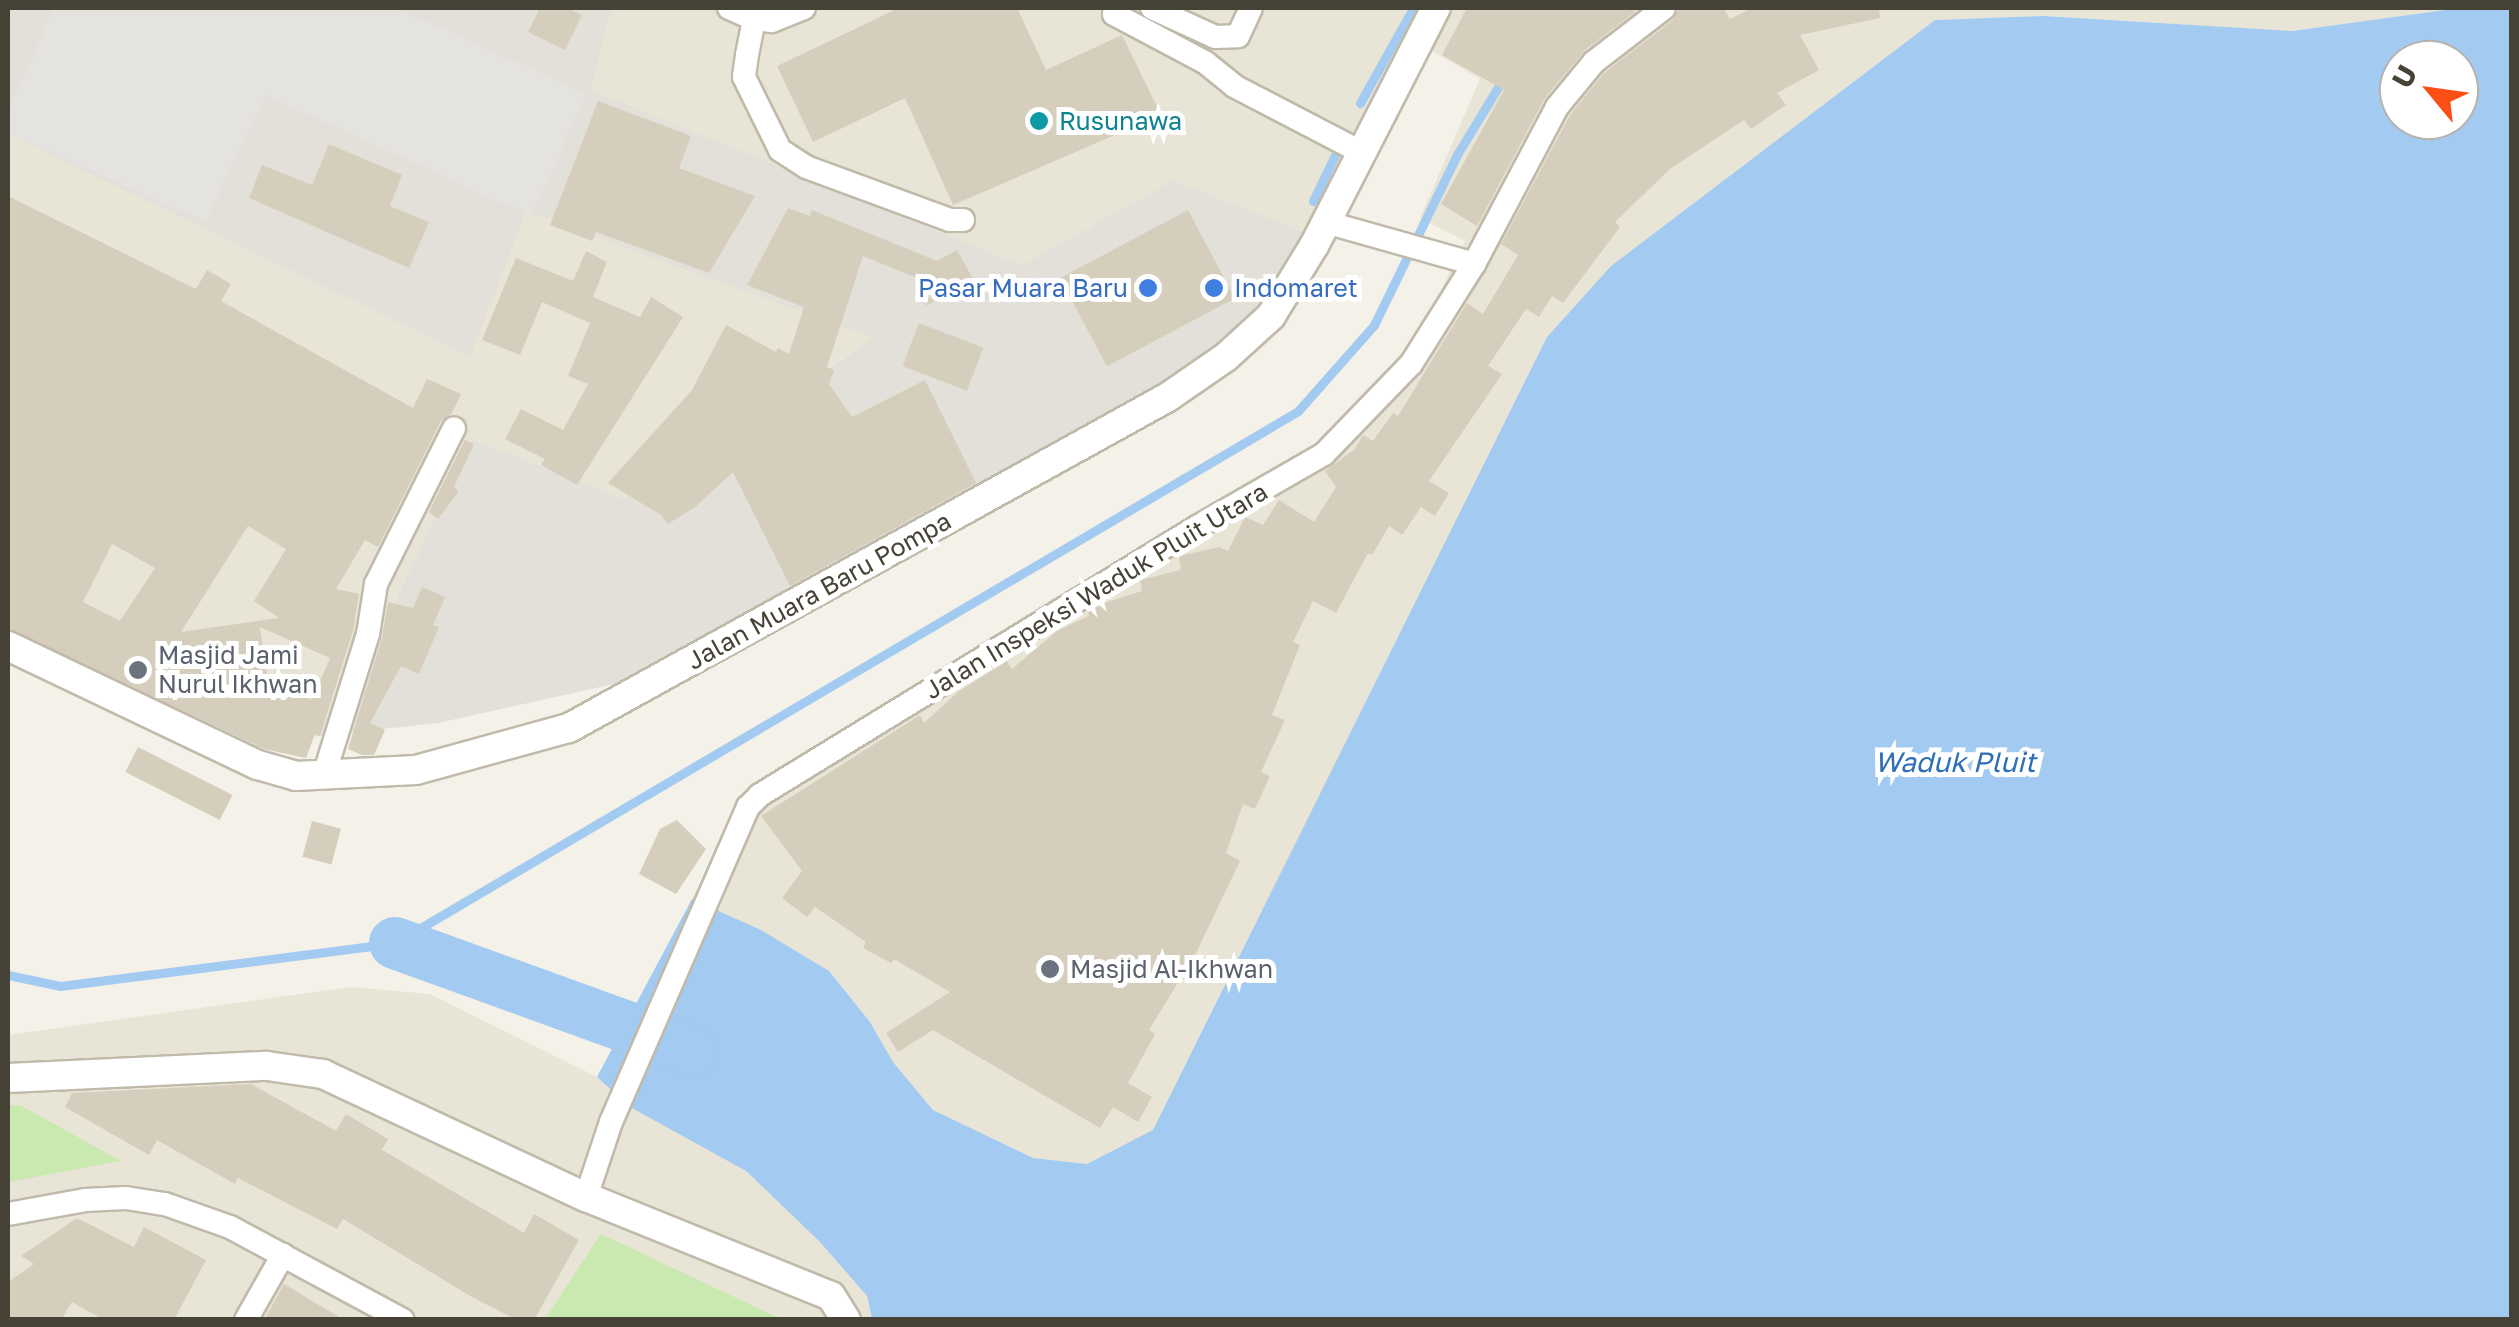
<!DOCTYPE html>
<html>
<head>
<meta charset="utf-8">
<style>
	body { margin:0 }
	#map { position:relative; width:2519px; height:1327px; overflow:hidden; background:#f4f1e8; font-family:"Golos Text",sans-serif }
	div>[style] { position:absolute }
	.residential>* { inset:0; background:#e8e4d6 }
	.industrial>* { inset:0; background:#e3e0d9 }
	.green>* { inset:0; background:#cae9b0 }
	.parking>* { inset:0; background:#e5e3df }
	.water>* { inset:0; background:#a3caf1 }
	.stream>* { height:9px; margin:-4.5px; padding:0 4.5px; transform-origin:4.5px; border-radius:4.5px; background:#a3caf1 }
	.river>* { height:52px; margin:-26px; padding:0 26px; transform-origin:26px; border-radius:26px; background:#a3caf1 }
	.building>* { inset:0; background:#d6cebd; transform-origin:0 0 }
	.roads { filter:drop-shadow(2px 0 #c0baaa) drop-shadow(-2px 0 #c0baaa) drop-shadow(0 2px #c0baaa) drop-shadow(0 -2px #c0baaa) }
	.minor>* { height:22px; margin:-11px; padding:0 11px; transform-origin:11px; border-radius:11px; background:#fff }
	.tertiary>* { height:28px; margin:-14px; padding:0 14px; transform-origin:14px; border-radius:14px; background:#fff }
	.dots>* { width:28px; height:28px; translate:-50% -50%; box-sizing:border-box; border:5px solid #fff; border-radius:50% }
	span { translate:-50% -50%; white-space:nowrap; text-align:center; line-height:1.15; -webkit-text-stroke:10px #fff; paint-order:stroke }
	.culture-label { font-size:25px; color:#0d838f }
	.left { translate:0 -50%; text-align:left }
	.shop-label { font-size:25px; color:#366cbe }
	.right { translate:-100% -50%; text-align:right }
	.street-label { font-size:25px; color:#474236 }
	.worship-label { font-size:25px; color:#5b616d }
	.water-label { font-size:28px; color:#2e6fb5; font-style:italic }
	.frame { position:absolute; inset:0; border:10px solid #474236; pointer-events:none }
	.north { position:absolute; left:2379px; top:40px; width:100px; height:100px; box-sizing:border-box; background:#fff; border:2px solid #b5b3af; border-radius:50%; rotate:299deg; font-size:28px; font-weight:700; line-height:40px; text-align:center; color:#474236 }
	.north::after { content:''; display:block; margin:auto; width:35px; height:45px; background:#fc4f16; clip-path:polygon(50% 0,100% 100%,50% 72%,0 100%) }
</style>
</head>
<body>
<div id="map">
	<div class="residential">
		<div style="clip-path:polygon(611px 8px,2460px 8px,2292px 31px,2044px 16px,1935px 20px,1611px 266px,1547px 337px,1154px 1130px,1087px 1164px,1033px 1158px,933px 1110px,893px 1062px,870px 1022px,829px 971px,761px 930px,692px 899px,761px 786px,1328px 458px,1425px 323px,1465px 241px,1420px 218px,1480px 79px,1415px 41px,1318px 237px,1173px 180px,1022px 265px,590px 90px)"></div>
		<div style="clip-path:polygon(8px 134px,469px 356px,526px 212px,875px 338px,623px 498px,472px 439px,353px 690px,309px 737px,236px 732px,8px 616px)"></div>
		<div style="clip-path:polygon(351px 987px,430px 994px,597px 1077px,630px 1107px,746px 1171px,820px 1242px,867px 1296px,872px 1319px,8px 1319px,8px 1035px)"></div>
	</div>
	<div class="industrial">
		<div style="clip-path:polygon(8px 8px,611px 8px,591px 90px,1022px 265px,1173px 180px,1318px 237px,1267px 313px,1185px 380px,942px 515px,614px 684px,438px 723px,309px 737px,353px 690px,472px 439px,623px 498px,746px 424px,874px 338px,526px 212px,470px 357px,8px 134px)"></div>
	</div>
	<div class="green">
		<div style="clip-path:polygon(20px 1105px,121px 1161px,8px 1182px,8px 1106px)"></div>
		<div style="clip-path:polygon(601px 1234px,781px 1319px,545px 1319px)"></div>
	</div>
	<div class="parking">
		<div style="clip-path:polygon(54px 8px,397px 8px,587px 94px,531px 216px,265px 95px,206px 222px,8px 133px,8px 111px)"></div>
	</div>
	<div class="water">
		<div style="clip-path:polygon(evenodd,2460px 8px,2511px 8px,2511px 1319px,872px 1319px,867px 1296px,820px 1242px,746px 1171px,630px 1107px,597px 1077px,692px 899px,761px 930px,829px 971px,870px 1022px,893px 1062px,933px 1110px,1033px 1158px,1087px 1164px,1153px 1130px,1547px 337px,1611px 266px,1935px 20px,2044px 16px,2292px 31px,2460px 8px,2399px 60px,2459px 60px,2459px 120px,2399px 120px,2399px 60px)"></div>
	</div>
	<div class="stream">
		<div style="left:1360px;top:103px;width:109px;rotate:-60.8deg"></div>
		<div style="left:1313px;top:201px;width:51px;rotate:-64.4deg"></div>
		<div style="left:8px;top:975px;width:53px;rotate:11.9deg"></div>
		<div style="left:60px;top:986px;width:338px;rotate:-7.3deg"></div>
		<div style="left:395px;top:943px;width:1048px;rotate:-30.5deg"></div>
		<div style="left:1298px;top:411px;width:115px;rotate:-48.5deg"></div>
		<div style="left:1374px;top:325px;width:191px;rotate:-64deg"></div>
		<div style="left:1458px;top:153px;width:87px;rotate:-58.7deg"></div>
	</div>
	<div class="river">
		<div style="left:395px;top:943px;width:315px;rotate:19.9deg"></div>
	</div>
	<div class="building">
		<div style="clip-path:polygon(540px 8px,568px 8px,582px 15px,565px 50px,528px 32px)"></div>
		<div style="clip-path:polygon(899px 8px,1017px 8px,1046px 70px,1122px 35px,1161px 115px,953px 205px,905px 98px,813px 142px,777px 66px)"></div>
		<div style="clip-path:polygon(1467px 8px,1632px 8px,1635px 12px,1585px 50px,1545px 98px,1477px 226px,1441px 204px,1504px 90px,1442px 55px)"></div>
		<div style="clip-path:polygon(1679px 8px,1723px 8px,1730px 19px,1753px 8px,1879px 8px,1880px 18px,1800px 35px,1819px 70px,1777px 93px,1786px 105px,1751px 129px,1744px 120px,1670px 169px,1615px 222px,1620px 227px,1563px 303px,1552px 296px,1539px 317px,1526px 309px,1488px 366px,1502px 374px,1429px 481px,1449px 493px,1435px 516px,1421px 507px,1402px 535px,1389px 526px,1372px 555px,1368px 553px,1336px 613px,1313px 601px,1293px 642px,1300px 645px,1272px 715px,1285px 720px,1261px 772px,1270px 776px,1255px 809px,1243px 804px,1226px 853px,1240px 861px,1196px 953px,1149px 1030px,1155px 1034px,1128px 1083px,1152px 1097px,1138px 1122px,1113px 1107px,1100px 1128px,933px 1030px,898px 1052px,886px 1033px,950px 992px,894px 959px,891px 963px,863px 948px,866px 942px,815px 907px,807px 917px,782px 898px,802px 871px,761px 816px,920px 715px,924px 723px,959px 691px,1007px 661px,1012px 669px,1057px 631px,1089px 616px,1088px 612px,1101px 604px,1142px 591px,1140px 580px,1181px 570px,1179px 556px,1219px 547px,1228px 551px,1245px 517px,1263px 525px,1279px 500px,1314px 522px,1336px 487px,1325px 471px,1355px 449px,1363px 435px,1373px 441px,1393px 413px,1398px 416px,1467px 303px,1483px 314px,1518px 255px,1501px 244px,1570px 115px,1604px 73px,1673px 20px)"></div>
		<div style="clip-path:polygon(598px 101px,691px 136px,679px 168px,755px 196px,709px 273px,596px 232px,592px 241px,550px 225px)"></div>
		<div style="clip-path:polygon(329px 144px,402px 175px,390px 206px,429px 222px,409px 268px,249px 198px,262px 165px,312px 185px)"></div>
		<div style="clip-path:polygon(evenodd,8px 196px,196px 289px,207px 270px,231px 284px,221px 301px,413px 408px,427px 379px,461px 394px,452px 413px,441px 421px,378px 547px,365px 540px,336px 589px,359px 594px,353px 631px,320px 736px,315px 734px,306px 758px,264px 749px,8px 629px,8px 196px,248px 526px,286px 549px,254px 601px,279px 618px,181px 632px,248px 526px,8px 196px,112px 544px,155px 568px,120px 621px,83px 602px,112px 544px,8px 196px,260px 627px,330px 658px,312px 700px,268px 682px,260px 627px)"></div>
		<div style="clip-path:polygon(788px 208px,810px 216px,812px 210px,937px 261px,957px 250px,973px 279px,926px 306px,934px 285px,863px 256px,827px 367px,834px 370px,829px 384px,852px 417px,925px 380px,976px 483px,790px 586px,733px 472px,695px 507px,668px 524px,661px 515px,608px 483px,692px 390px,726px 325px,776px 352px,778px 348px,789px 354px,804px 307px,747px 285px)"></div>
		<div style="left:1188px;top:210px;width:100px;height:145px;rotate:62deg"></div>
		<div style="clip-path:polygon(586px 251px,607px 262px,593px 297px,640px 317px,651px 297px,683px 317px,577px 485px,541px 465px,545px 459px,505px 439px,521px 409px,563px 430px,588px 384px,568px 376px,590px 323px,542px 302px,520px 355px,482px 340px,516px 258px,573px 281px)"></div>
		<div style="left:919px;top:323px;width:69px;height:46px;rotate:21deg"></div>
		<div style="clip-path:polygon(465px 440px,474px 444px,454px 487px,459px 491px,438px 519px,429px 512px)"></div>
		<div style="clip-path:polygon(422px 587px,445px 597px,433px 625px,439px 627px,419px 674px,401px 666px,370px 723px,385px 730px,374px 755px,362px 755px,348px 749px,382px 638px,388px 602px,413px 608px)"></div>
		<div style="left:138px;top:747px;width:106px;height:28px;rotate:27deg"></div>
		<div style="clip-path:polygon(677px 820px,706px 849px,676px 894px,639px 874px,660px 829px)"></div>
		<div style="left:312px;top:821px;width:30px;height:37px;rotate:15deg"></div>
		<div style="clip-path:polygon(251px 1084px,336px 1131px,346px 1114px,388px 1139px,382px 1150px,524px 1233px,534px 1214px,579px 1240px,534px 1320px,517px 1320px,472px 1297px,343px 1219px,337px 1229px,238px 1178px,235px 1184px,157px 1140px,149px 1155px,65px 1107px,72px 1093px)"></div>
		<div style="clip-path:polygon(77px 1218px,134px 1247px,144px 1227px,206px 1260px,174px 1320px,104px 1320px,72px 1302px,61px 1320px,8px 1320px,8px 1282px,34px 1264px,21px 1256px)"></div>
		<div style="clip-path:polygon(284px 1284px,344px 1320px,264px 1320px)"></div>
	</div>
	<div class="roads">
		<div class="minor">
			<div style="left:729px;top:8px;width:27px;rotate:24deg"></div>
			<div style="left:804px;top:8px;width:35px;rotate:158deg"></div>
			<div style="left:772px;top:21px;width:18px;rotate:-174deg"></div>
			<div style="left:754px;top:19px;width:37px;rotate:101deg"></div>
			<div style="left:747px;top:55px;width:22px;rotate:98deg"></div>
			<div style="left:744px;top:77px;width:81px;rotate:63.7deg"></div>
			<div style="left:780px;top:150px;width:31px;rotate:33deg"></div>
			<div style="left:806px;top:167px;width:153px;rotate:20.2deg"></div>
			<div style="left:950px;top:220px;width:13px"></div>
			<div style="left:1115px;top:8px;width:6px;rotate:99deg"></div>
			<div style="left:1114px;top:14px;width:104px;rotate:28deg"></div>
			<div style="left:1206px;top:63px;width:36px;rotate:39deg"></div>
			<div style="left:1234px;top:86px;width:143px;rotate:27.5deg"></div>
			<div style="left:1152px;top:8px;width:69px;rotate:24.7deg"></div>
			<div style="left:1215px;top:37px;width:23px;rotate:-2deg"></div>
			<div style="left:1238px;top:36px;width:31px;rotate:-65deg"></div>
			<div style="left:1325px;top:222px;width:155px;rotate:15.7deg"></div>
			<div style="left:324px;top:775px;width:148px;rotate:-72.7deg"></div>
			<div style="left:368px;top:634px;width:51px;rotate:-80.9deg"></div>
			<div style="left:376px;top:584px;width:174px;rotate:-63.4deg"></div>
			<div style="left:586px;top:1197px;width:79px;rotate:-71.6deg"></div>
			<div style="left:611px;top:1122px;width:344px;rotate:-66.5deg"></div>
			<div style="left:748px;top:807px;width:17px;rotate:-45deg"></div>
			<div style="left:760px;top:795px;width:513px;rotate:-31.52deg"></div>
			<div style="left:1197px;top:527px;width:146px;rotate:-29.9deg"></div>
			<div style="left:1324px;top:454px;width:125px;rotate:-46deg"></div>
			<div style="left:1411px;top:364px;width:118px;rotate:-57.8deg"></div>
			<div style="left:1474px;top:264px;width:178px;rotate:-62.1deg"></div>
			<div style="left:1557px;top:107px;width:58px;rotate:-50.6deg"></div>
			<div style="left:1594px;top:62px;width:88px;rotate:-37.6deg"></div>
			<div style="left:8px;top:1214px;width:78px;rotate:-10.3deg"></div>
			<div style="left:85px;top:1200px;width:41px;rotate:-2.8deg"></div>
			<div style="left:126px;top:1198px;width:39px;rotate:9deg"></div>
			<div style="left:165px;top:1204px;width:69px;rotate:19.5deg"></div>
			<div style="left:230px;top:1227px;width:196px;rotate:28.3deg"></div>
			<div style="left:246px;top:1320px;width:75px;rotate:-60.4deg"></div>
		</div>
		<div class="tertiary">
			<div style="left:8px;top:646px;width:277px;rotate:25.5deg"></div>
			<div style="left:258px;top:765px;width:40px;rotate:16deg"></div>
			<div style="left:296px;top:776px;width:120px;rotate:-2.9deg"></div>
			<div style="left:416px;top:770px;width:159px;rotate:-15.4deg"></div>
			<div style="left:569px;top:728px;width:684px;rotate:-28.92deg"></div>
			<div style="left:1168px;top:397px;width:70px;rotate:-34.6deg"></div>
			<div style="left:1226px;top:357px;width:61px;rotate:-42.3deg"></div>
			<div style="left:1271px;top:316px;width:84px;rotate:-58.6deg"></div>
			<div style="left:1315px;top:244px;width:265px;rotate:-62.9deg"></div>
			<div style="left:8px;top:1078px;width:259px;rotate:-2.7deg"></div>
			<div style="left:267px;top:1066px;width:57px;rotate:8.1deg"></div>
			<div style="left:323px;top:1074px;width:290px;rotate:25.1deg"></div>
			<div style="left:586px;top:1197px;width:264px;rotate:22deg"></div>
			<div style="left:831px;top:1296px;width:28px;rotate:58deg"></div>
		</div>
	</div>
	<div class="dots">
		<div style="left:1039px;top:121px;background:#0f9aa8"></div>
		<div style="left:1148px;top:288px;background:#3f7fe0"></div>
		<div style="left:1214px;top:288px;background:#3f7fe0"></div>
		<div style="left:138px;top:670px;background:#6b7280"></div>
		<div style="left:1050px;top:969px;background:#6b7280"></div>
	</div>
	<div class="culture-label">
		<span class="left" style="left:1059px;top:121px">Rusunawa</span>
	</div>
	<div class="shop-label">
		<span class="right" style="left:1128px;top:288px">Pasar Muara Baru</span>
		<span class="left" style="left:1234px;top:288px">Indomaret</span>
	</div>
	<div class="street-label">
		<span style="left:819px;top:591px;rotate:-29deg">Jalan Muara Baru Pompa</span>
		<span style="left:1096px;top:591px;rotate:-31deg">Jalan Inspeksi Waduk Pluit Utara</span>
	</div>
	<div class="worship-label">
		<span class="left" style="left:158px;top:670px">Masjid Jami<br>Nurul Ikhwan</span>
		<span class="left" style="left:1070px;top:969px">Masjid Al-Ikhwan</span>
	</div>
	<div class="water-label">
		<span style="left:1955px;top:762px">Waduk Pluit</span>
	</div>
	<div class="frame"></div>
	<div class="north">U</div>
</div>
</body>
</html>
